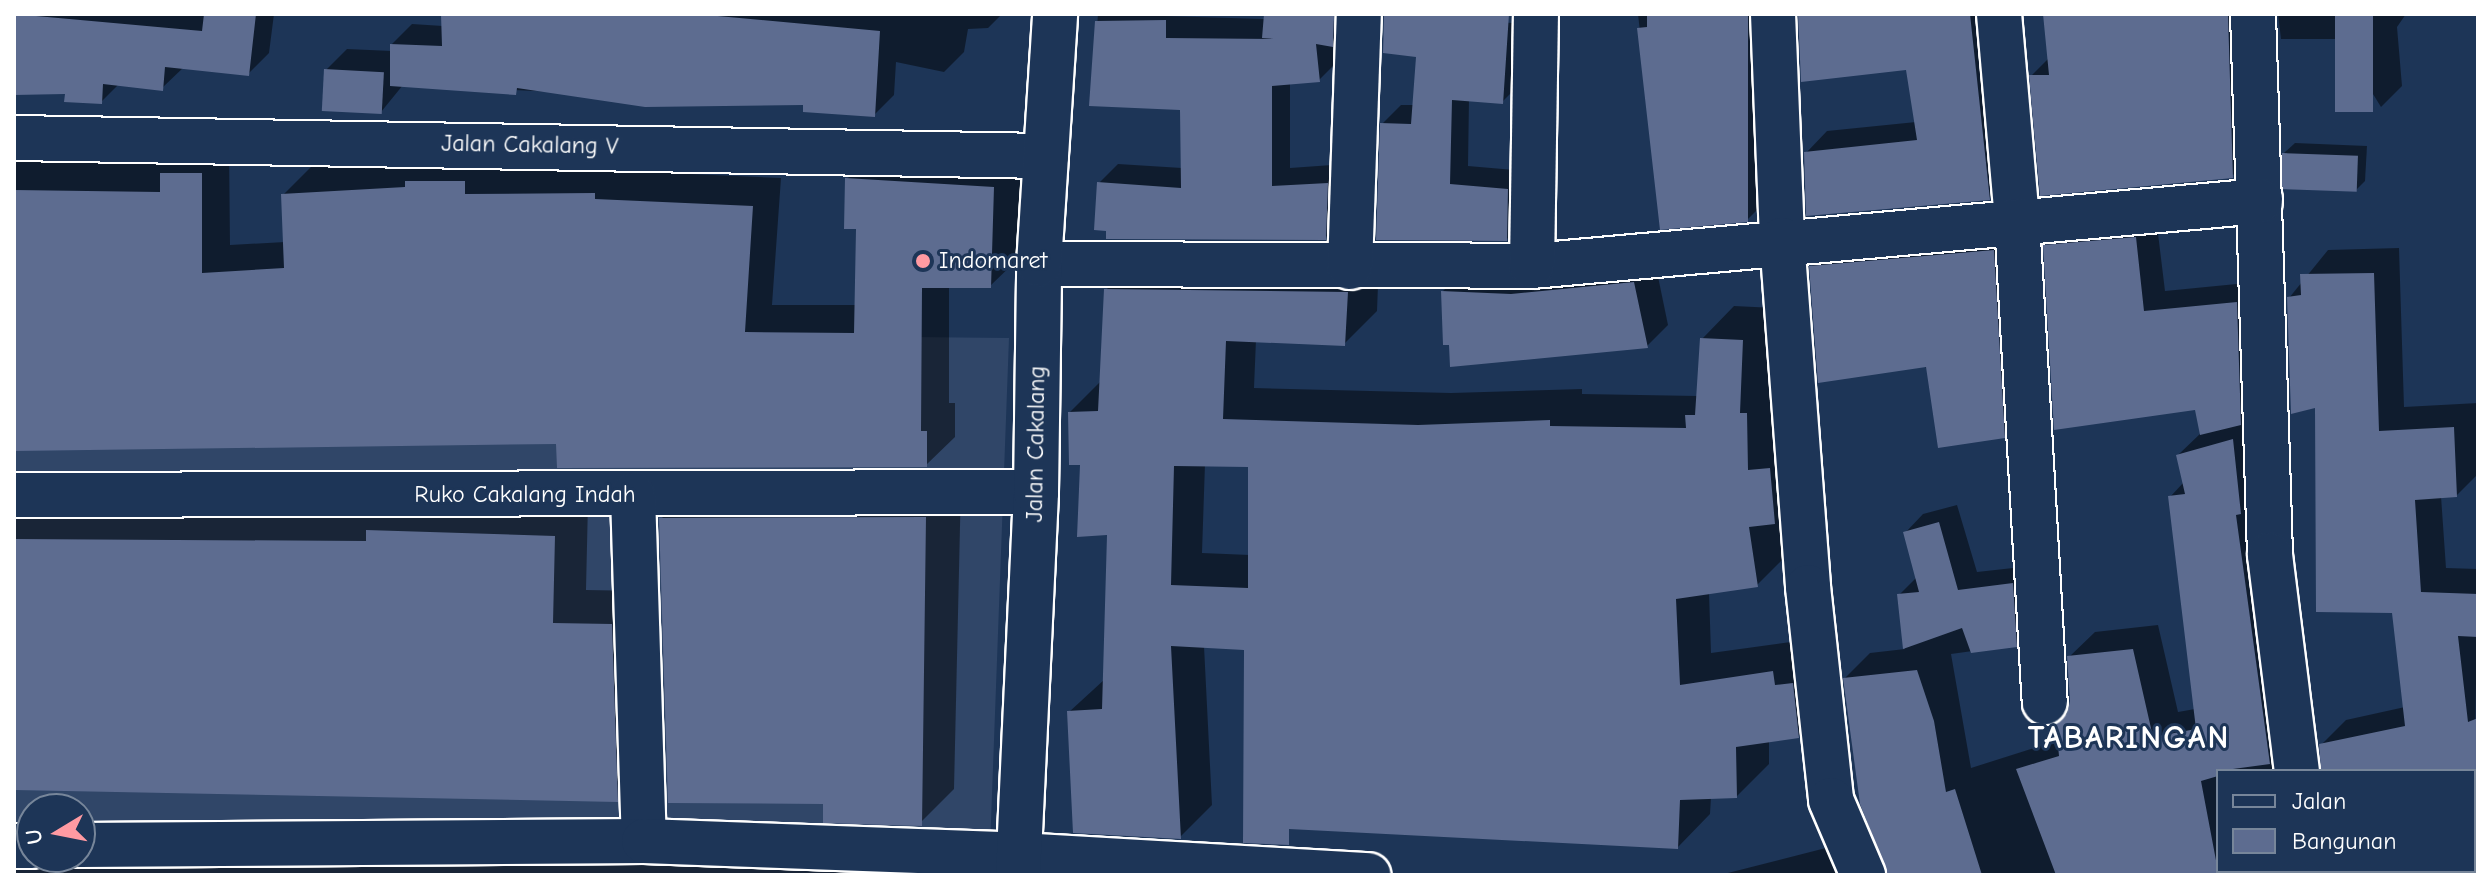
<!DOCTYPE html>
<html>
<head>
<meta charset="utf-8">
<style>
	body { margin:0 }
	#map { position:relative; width:2492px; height:889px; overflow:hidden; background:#1d3557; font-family:"Comic Neue",sans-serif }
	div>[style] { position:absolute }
	.built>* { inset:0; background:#304668 }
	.shadow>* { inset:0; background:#0007 }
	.building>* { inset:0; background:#5d6c90; transform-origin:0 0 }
	.roads { filter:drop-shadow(2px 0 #fff) drop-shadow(-2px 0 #fff) drop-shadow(0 2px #fff) drop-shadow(0 -2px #fff) }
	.street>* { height:44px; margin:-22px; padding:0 22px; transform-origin:22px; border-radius:22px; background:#1d3557 }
	.secondary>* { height:44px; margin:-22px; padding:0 22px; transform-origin:22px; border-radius:22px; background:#1d3557 }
	.dots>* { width:22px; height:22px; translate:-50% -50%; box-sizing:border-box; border:4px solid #1d3557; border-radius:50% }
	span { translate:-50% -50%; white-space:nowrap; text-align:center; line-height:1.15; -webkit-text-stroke:6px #1d3557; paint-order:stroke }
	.street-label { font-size:24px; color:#fff }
	.poi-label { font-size:24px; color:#fff }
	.left { translate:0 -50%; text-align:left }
	.district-label { font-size:32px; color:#fff; font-weight:700; letter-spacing:2px }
	.frame { position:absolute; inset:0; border:16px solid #fff; pointer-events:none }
	.legend { position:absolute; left:2216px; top:769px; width:260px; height:104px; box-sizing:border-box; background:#1d3557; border:2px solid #77869a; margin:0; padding:10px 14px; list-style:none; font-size:24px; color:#fff }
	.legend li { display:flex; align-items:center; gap:16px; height:40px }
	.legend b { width:40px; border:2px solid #77869a }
	.north { position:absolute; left:16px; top:793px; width:80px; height:80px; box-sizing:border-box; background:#1d3557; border:2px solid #77869a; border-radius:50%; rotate:260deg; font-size:22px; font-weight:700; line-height:32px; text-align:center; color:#fff }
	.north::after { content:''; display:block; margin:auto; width:28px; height:36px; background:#ff9aa2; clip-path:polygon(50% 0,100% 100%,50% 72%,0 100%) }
</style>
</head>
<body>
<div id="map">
	<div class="built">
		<div style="clip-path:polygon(evenodd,14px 328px,1009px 338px,989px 875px,14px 875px,14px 328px,32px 809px,80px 809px,80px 857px,32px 857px,32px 809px)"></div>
	</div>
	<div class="shadow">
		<div style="clip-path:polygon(14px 14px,274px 14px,269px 53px,248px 74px,184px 67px,162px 88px,119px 84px,101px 102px,67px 92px,14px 92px)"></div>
		<div style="clip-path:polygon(443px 14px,1002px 14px,988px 28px,968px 29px,964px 52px,944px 72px,896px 62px,894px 95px,874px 115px,805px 103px,403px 85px,381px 112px,326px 70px,347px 49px,392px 51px,392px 44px,412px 24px,443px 26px)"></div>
		<div style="clip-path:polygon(1098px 14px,1334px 21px,1338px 61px,1319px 80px,1290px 83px,1290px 168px,1346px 164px,1344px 219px,1325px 238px,1099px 183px,1118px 164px,1182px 168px,1182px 108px,1091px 104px)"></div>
		<div style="clip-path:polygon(1638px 14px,1769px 14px,1769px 198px,1747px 220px,1662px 227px)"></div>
		<div style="clip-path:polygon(1799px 14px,1994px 14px,2011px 177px,1989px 198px,1806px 153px,1827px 131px,1916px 122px,1908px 67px)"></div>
		<div style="clip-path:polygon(2045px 14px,2249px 14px,2254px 155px,2232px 176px,2031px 76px,2049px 58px)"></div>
		<div style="clip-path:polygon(2278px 14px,2406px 14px,2397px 27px,2402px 86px,2381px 107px,2339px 39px,2281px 39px)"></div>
		<div style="clip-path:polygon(1438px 22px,1525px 23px,1522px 82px,1503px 101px,1469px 99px,1468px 166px,1526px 171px,1526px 220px,1507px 239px,1382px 124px,1401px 105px,1414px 105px)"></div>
		<div style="clip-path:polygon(2295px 143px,2367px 146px,2365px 181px,2355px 191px,2284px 153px)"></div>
		<div style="clip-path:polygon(229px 145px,230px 245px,285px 242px,283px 195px,312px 166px,429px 159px,623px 165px,623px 171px,781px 178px,772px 305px,856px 305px,858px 227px,847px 179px,875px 151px,1022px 159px,1019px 258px,990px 286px,949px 286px,949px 403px,955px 403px,955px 437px,926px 465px,558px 442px,14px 448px,14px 150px,70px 149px,69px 162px,172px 164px,190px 146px)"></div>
		<div style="clip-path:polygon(2156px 217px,2165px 291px,2257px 282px,2301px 771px,2218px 771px,2218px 871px,2323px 871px,1720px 875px,1857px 840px,1873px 870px,1888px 872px,1845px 678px,1870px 653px,1905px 649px,1899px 595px,1917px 577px,1905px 533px,1923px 514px,1957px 505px,1977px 572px,2031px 566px,2035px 627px,2016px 645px,1951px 654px,1971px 768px,2059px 740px,2072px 702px,2069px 657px,2095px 632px,2158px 625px,2178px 712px,2195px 709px,2170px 497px,2184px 482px,2178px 455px,2202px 432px,2196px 408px,2046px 246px,2066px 225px)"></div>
		<div style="clip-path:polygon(2014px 230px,2025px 415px,2004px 436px,1811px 267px,1832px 246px)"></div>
		<div style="clip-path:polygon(2399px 248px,2404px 407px,2478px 403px,2478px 474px,2457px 495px,2441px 496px,2446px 568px,2478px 569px,2474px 797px,2474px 771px,2323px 771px,2321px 745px,2346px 720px,2405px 707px,2394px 611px,2317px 405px,2289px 298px,2328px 250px)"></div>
		<div style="clip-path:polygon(evenodd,1138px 258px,1379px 260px,1377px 311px,1344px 344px,1256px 340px,1254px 388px,1451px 393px,1582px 389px,1582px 394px,1698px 396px,1702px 339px,1734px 306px,1775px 308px,1789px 553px,1757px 585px,1709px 592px,1711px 653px,1805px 640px,1831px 704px,1798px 736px,1769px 740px,1769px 764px,1737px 796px,1711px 797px,1710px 814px,1678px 847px,1246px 648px,1204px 646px,1212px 805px,1180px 837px,1069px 712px,1105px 679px,1109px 533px,1082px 463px,1070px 412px,1101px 381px,1106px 290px,1138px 258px,1205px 464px,1250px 465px,1250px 555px,1202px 553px,1205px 464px)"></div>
		<div style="clip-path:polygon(1655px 262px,1668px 325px,1647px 346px,1443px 291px,1464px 271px)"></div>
		<div style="clip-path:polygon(961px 483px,954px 789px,919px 824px,825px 802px,661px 519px,696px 484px)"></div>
		<div style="clip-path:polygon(588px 503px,586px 590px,645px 591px,650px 766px,617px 800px,14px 789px,14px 506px)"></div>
		<div style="clip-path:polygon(14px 839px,32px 857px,952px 842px,951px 875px,14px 875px)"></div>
	</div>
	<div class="building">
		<div style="clip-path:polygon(14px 14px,202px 31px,204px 14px,256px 14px,249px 76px,165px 67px,163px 91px,103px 84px,102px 104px,64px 102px,65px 94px,14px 95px)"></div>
		<div style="clip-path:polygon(441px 14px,696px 14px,880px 31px,875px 117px,803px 112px,803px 105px,645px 107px,517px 88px,516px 95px,390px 86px,390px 44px,442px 46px)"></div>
		<div style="clip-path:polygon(1264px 14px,1334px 14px,1333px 47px,1316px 44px,1320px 82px,1272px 86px,1272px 186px,1328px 183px,1326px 240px,1106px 239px,1106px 231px,1094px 230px,1097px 182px,1181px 188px,1180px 110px,1089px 106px,1095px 21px,1166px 20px,1166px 38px,1274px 39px,1262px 38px)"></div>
		<div style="clip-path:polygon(1384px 14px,1509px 14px,1503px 104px,1452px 100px,1450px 184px,1508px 189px,1507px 241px,1376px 240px,1380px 123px,1411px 124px,1416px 57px,1383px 53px)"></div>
		<div style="clip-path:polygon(1647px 14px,1748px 14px,1748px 222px,1660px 230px,1637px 28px,1647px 27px)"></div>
		<div style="clip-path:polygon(1798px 14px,1970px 14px,1990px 200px,1806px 216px,1804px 152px,1917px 140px,1906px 70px,1801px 82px)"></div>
		<div style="clip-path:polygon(2043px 14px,2228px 14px,2233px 178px,2040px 196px,2029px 75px,2049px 75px)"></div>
		<div style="left:2335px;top:14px;width:38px;height:98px"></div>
		<div style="left:324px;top:69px;width:60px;height:42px;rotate:3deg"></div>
		<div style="left:2282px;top:153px;width:76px;height:36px;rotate:2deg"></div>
		<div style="clip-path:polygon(160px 173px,202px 173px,202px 273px,284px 268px,281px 194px,405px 187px,405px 181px,465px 181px,465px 194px,595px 193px,595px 199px,753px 206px,745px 332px,854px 333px,856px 229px,844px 229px,845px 178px,994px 187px,991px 288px,922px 288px,921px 431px,927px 431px,927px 467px,557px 468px,556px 444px,14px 451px,14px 190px,160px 192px)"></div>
		<div style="clip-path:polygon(2136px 237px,2144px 311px,2237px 302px,2241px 425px,2200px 435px,2195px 410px,2054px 430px,2043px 245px)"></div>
		<div style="clip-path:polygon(1994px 250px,2005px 438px,1938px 448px,1926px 367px,1818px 383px,1809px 266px)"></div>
		<div style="clip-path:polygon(2374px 273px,2379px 431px,2454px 427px,2457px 497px,2415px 500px,2421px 592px,2478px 594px,2478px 637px,2458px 636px,2468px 722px,2478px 718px,2478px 771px,2321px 771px,2319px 744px,2405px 726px,2392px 613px,2316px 612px,2315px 408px,2291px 414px,2287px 297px,2301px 295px,2300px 274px)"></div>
		<div style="clip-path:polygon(1634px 282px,1648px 348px,1450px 367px,1449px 345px,1443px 345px,1441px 291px,1511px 294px)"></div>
		<div style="clip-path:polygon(evenodd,1104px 289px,1348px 292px,1345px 346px,1226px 341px,1223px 419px,1418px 425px,1550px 420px,1550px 426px,1686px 428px,1685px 415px,1695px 415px,1700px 338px,1743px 340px,1740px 413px,1747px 413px,1748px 470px,1770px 468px,1775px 524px,1749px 527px,1758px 587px,1676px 599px,1680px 685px,1773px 671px,1775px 685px,1793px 683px,1799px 738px,1736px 747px,1737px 798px,1680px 800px,1678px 849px,1289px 829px,1289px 845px,1243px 843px,1244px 650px,1171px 646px,1181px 839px,1073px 833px,1067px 711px,1102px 709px,1107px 535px,1077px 537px,1080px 465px,1069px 465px,1068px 412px,1098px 411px,1104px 289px,1174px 466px,1248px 467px,1248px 588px,1171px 585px,1174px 466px)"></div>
		<div style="clip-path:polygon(2233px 439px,2241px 514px,2236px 515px,2270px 764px,2218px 771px,2218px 776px,2201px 781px,2218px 871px,2224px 875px,2056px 875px,2016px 769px,2059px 756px,2056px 724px,2067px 714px,2070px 701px,2067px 656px,2133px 649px,2153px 737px,2196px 729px,2168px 496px,2185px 494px,2176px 455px)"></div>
		<div style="clip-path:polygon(926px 517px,922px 826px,823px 823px,823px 804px,668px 803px,659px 518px)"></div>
		<div style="clip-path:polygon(1939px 522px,1958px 590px,2013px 583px,2017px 647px,1971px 653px,1962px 628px,1903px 649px,1897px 594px,1919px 592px,1903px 532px)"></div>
		<div style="clip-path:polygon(366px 530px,555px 536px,553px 623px,612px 624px,618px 802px,14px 790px,14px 539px,366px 541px)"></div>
		<div style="clip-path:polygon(1917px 670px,1934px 721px,1946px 792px,1955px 789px,1982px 875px,1888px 875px,1860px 804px,1843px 678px)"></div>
	</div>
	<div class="roads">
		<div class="street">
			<div style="left:1773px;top:14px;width:226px;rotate:87.7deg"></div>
			<div style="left:1782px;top:240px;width:348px;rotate:85.7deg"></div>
			<div style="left:1808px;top:587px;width:214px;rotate:83.8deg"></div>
			<div style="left:1831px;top:800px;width:82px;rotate:66.9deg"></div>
			<div style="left:1999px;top:14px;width:208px;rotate:85deg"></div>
			<div style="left:2017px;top:221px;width:482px;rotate:86.7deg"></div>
			<div style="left:2253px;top:14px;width:541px;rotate:88.2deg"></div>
			<div style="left:2270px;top:555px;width:218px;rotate:82.9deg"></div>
			<div style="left:14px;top:138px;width:1032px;rotate:1deg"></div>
			<div style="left:1039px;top:264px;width:493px;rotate:0.2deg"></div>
			<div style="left:1532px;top:266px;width:731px;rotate:-5.1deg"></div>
			<div style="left:1532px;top:266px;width:252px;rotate:-89.1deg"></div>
			<div style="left:1350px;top:267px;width:253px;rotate:-88deg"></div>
			<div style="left:14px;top:495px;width:1022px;rotate:-0.17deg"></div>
			<div style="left:633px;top:495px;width:346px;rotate:88.2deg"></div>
			<div style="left:80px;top:845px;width:564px;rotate:-0.41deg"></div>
			<div style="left:644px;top:841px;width:375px;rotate:2.1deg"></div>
			<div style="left:1019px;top:855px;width:350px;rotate:3.3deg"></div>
			<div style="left:14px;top:846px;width:18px"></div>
			<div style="left:2314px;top:871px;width:4px;rotate:76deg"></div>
			<div style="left:2464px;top:875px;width:15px;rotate:-20deg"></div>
		</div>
		<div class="secondary">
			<div style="left:1018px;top:875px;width:383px;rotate:-87.3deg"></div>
			<div style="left:1036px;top:492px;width:228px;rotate:-89.2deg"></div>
			<div style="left:1039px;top:264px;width:251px;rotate:-86.3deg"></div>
		</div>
	</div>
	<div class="dots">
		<div style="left:923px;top:261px;background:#ff9aa2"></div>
	</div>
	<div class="street-label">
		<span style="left:530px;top:145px;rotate:1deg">Jalan Cakalang V</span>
		<span style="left:1036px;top:444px;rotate:-89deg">Jalan Cakalang</span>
		<span style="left:525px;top:495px">Ruko Cakalang Indah</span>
	</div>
	<div class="poi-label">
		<span class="left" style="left:939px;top:261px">Indomaret</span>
	</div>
	<div class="district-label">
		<span style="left:2129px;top:738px">TABARINGAN</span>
	</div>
	<div class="frame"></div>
	<ul class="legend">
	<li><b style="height:10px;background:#1d3557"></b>Jalan</li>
	<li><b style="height:22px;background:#5d6c90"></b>Bangunan</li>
	</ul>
	<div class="north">U</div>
</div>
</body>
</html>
